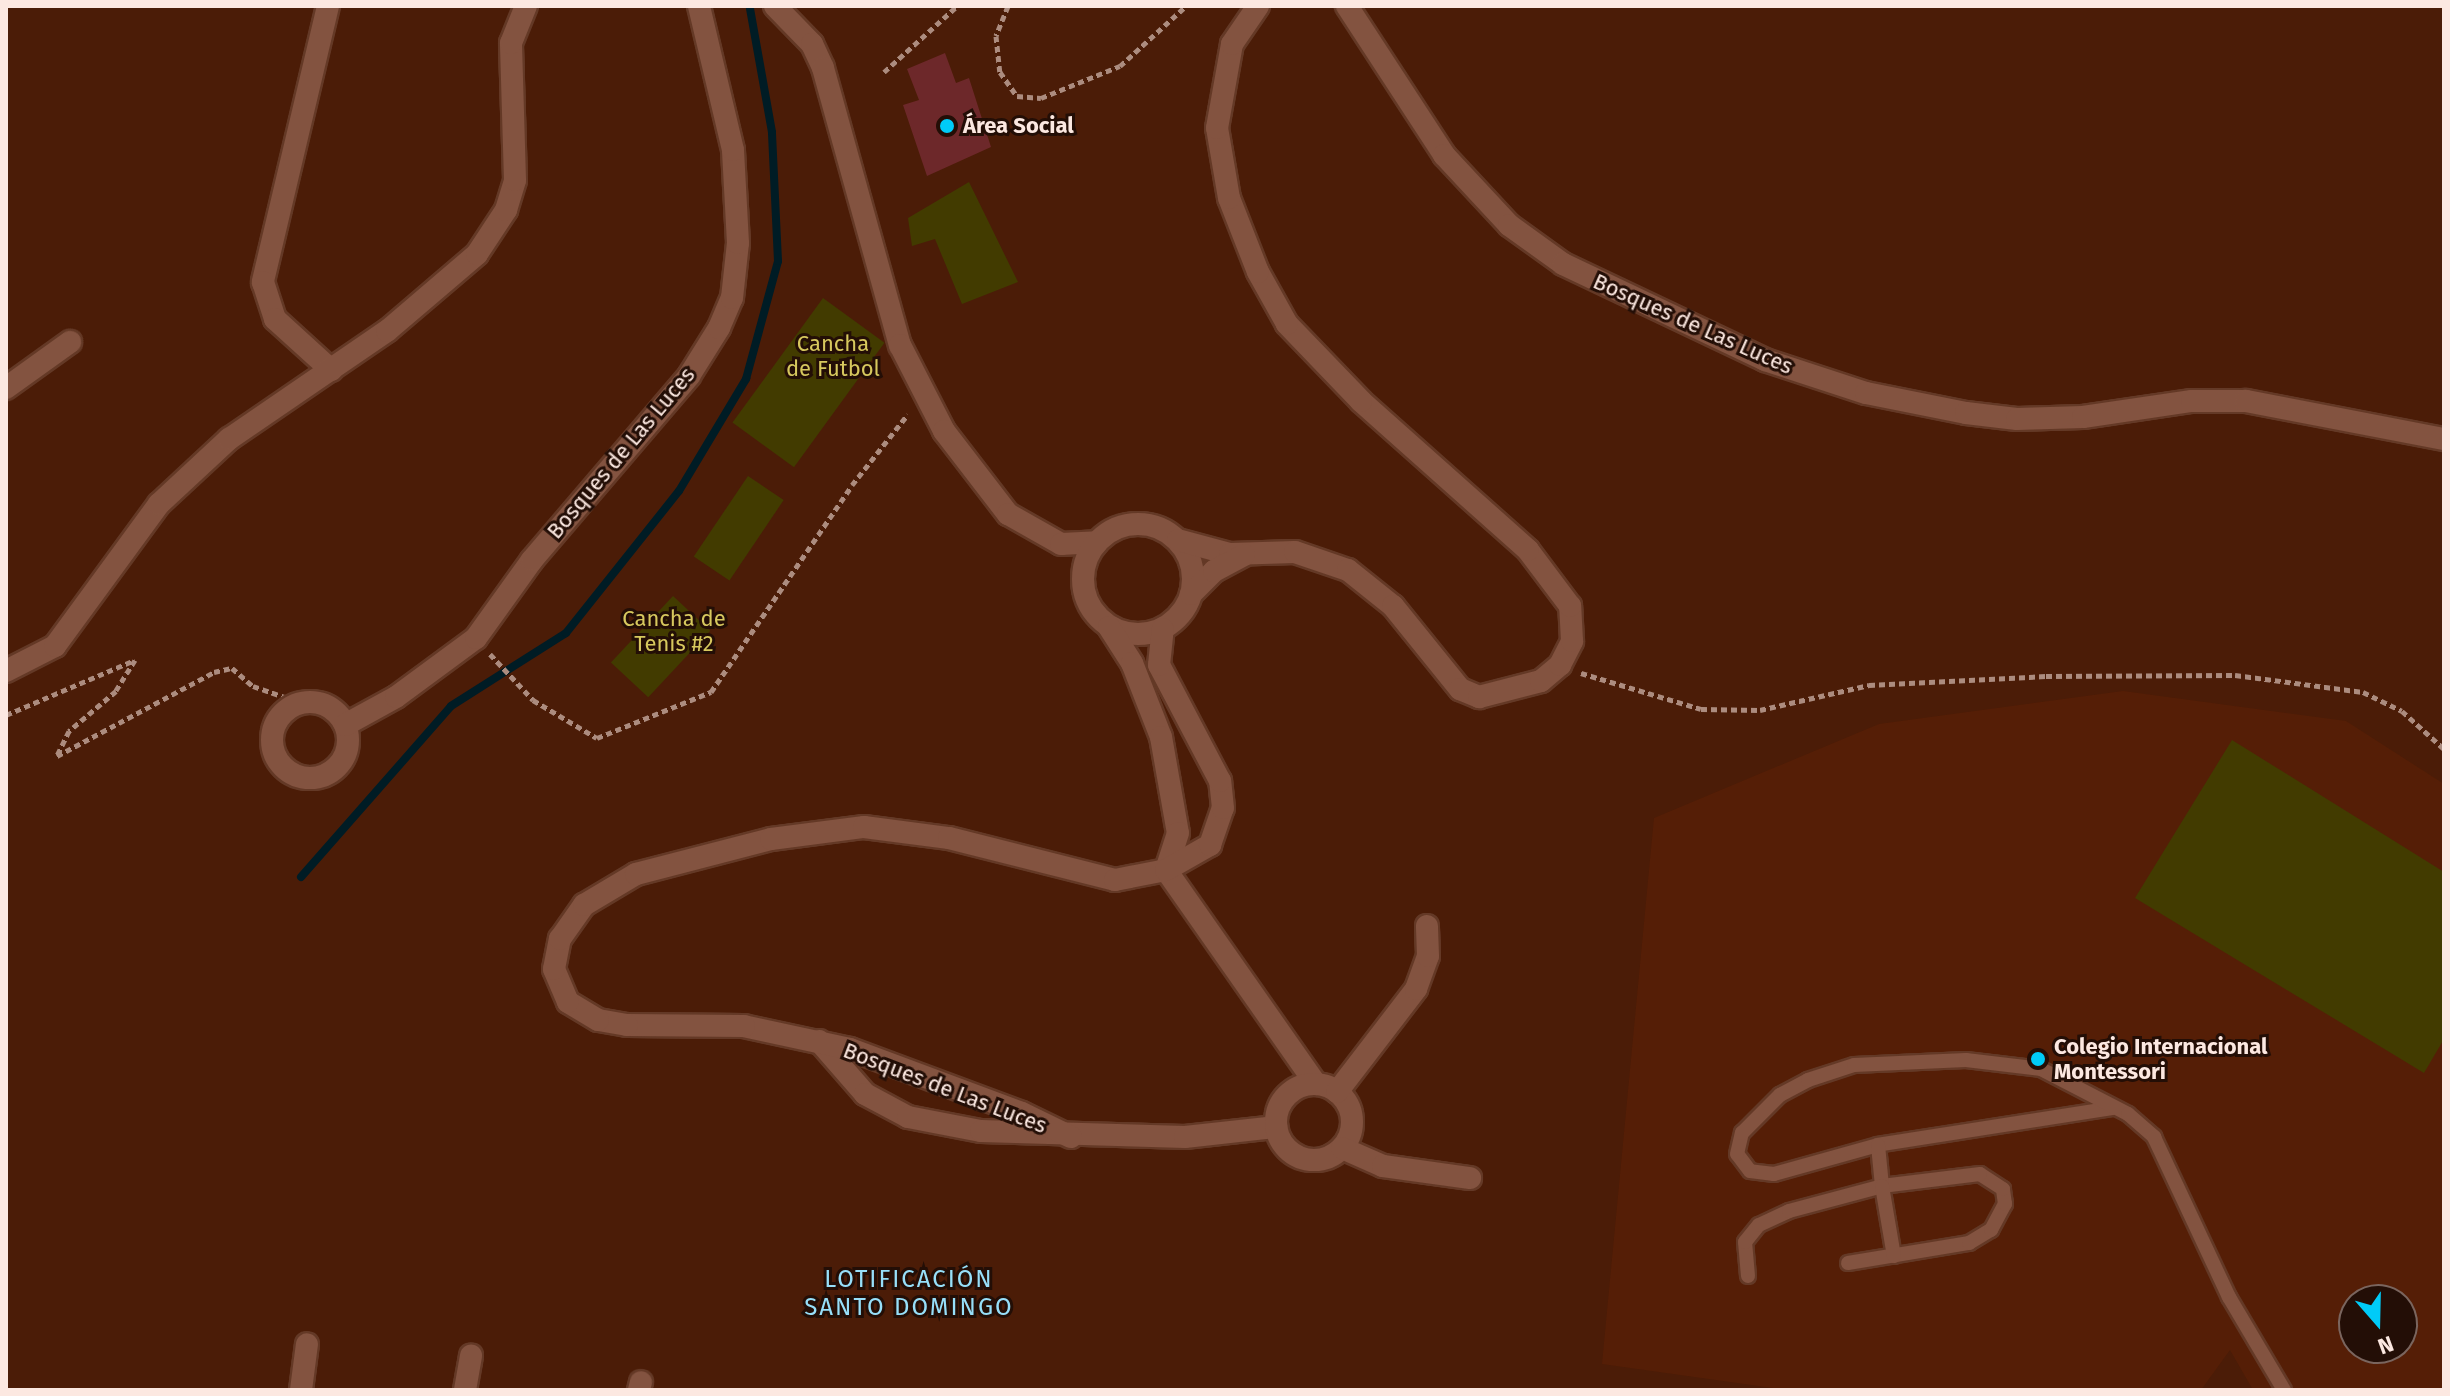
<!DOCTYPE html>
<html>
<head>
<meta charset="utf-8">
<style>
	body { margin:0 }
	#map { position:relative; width:2450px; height:1396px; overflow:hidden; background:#4b1c07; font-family:"Fira Sans",sans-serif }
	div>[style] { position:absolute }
	.built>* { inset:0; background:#551e06 }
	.green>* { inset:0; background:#423b00; transform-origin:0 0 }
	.stream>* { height:8px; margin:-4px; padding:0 4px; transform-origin:4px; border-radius:4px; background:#001c25 }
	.building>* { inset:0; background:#6d282a }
	.path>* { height:5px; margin-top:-2.5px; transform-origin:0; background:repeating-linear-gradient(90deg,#ac8c7f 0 6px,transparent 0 10px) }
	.roads { filter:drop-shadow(2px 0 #643926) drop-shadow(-2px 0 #643926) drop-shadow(0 2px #643926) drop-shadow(0 -2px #643926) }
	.service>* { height:14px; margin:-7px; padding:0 7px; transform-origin:7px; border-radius:7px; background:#835340 }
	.minor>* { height:22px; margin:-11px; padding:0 11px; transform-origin:11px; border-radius:11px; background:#835340 }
	.minor>.ring { margin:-11px; padding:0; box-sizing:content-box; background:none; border:22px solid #835340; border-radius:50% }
	.dots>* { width:22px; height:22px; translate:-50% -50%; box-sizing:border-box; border:4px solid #230e06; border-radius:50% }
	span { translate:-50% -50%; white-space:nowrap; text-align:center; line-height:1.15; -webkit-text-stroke:6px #230e06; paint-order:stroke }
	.poi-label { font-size:22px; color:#fce8e1; font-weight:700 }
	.left { translate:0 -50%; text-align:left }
	.street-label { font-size:22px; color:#fce8e1 }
	.park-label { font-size:22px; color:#d7c85e }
	.neighbourhood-label { font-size:24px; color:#97dff9; letter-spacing:2px }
	.frame { position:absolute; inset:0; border:8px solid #fce8e1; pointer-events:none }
	.north { position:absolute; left:2338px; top:1284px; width:80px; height:80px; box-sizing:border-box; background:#230e06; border:2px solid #7a655e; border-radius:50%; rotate:160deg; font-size:22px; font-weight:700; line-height:32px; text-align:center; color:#fce8e1 }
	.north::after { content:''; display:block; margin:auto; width:28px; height:36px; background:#00cbf8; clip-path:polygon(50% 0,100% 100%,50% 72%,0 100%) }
</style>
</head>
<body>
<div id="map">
	<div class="built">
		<div style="clip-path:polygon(evenodd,2123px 691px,2346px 721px,2444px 784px,2444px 1390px,2253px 1390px,2230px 1350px,2201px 1390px,1788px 1390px,1602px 1364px,1654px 818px,1879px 724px,2123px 691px,2354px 1300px,2402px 1300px,2402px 1348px,2354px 1348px,2354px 1300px)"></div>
	</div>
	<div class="green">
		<div style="clip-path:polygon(969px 182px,1018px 282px,962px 304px,935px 239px,912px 246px,908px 218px)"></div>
		<div style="left:823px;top:298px;width:76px;height:154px;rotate:36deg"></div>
		<div style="left:748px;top:476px;width:43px;height:97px;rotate:34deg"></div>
		<div style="left:673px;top:596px;width:51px;height:91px;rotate:43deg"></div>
		<div style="clip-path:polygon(2232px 740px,2444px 872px,2444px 1039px,2424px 1073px,2135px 898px)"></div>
	</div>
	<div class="stream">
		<div style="left:301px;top:877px;width:227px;rotate:-48.7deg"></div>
		<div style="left:451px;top:706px;width:136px;rotate:-32.4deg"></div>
		<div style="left:566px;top:633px;width:181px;rotate:-51.5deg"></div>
		<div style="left:679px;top:491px;width:131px;rotate:-59.1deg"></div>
		<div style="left:746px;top:379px;width:122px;rotate:-74.8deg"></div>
		<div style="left:778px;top:261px;width:129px;rotate:-92.7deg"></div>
		<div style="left:772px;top:132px;width:126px;rotate:-100.1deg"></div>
	</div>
	<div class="building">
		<div style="clip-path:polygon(945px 53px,956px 83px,969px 78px,991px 147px,927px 176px,903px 105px,919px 100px,907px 69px)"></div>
	</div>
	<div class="path">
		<div style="left:1008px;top:6px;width:32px;rotate:112deg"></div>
		<div style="left:996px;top:36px;width:36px;rotate:84deg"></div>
		<div style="left:1000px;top:72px;width:29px;rotate:55deg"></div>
		<div style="left:1017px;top:96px;width:24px;rotate:5deg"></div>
		<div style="left:1041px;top:98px;width:85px;rotate:-22.1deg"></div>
		<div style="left:1120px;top:66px;width:89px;rotate:-42.3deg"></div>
		<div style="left:884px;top:72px;width:98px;rotate:-42.1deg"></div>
		<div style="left:490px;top:654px;width:63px;rotate:46.9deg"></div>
		<div style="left:533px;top:700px;width:74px;rotate:30.7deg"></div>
		<div style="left:597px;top:738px;width:123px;rotate:-22deg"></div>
		<div style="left:711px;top:692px;width:250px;rotate:-55.7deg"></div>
		<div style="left:852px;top:485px;width:90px;rotate:-51.7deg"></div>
		<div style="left:1581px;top:673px;width:125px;rotate:16.7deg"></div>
		<div style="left:1701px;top:709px;width:59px;rotate:1deg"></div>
		<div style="left:1760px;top:710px;width:112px;rotate:-12.9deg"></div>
		<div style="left:1869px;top:685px;width:177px;rotate:-2.9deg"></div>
		<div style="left:2046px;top:676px;width:189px;rotate:-0.3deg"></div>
		<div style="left:2235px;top:675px;width:129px;rotate:7.6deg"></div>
		<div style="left:2363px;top:692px;width:43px;rotate:26deg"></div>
		<div style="left:2402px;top:711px;width:57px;rotate:42.1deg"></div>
		<div style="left:6px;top:715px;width:140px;rotate:-23.1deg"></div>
		<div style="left:135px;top:660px;width:36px;rotate:122deg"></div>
		<div style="left:116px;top:691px;width:62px;rotate:139.6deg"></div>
		<div style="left:69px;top:731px;width:28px;rotate:116deg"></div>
		<div style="left:57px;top:756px;width:178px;rotate:-28.1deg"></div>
		<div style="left:214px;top:672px;width:18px;rotate:-13deg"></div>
		<div style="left:232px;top:668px;width:28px;rotate:41deg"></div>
		<div style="left:253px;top:686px;width:52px;rotate:19.1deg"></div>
	</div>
	<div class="roads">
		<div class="service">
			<div style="left:2113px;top:1108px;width:238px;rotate:171.1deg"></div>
			<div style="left:1878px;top:1145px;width:108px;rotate:164.4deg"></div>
			<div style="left:1774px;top:1174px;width:24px;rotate:-173deg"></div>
			<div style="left:1750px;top:1171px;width:21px;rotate:-127deg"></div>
			<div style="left:1737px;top:1154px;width:22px;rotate:-77deg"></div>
			<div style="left:1742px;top:1133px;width:54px;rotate:-45deg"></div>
			<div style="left:1780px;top:1095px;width:32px;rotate:-28deg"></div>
			<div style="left:1808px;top:1080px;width:48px;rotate:-18.1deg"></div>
			<div style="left:1854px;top:1065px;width:112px;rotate:-2.6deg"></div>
			<div style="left:1966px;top:1060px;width:76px;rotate:6.8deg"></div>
			<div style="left:2041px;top:1069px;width:98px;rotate:27.3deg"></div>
			<div style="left:2128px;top:1114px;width:35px;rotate:41deg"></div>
			<div style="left:2154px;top:1137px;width:177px;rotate:64.9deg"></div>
			<div style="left:2229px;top:1297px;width:108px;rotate:59.4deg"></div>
			<div style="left:1848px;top:1263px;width:123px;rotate:-9.4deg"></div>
			<div style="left:1969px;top:1243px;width:26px;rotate:-31deg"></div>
			<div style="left:1991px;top:1230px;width:30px;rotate:-62deg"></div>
			<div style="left:2005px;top:1204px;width:15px;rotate:-98deg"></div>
			<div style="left:2003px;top:1189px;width:27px;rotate:-147deg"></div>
			<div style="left:1980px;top:1174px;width:99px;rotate:173deg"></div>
			<div style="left:1882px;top:1186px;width:41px;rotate:-95.6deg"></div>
			<div style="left:1748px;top:1276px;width:34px;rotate:-95deg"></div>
			<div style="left:1745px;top:1242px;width:22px;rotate:-51deg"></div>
			<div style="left:1759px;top:1225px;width:33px;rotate:-25deg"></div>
			<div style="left:1789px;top:1211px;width:96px;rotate:-15deg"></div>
			<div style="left:1882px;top:1186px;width:71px;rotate:80.3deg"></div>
		</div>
		<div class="minor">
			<div style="left:328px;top:6px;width:284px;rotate:103.3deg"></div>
			<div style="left:263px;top:282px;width:39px;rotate:72deg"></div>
			<div style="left:275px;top:319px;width:76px;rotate:42.3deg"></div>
			<div style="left:775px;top:6px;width:53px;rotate:45.8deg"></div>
			<div style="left:812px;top:44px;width:26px;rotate:65deg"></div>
			<div style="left:823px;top:68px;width:288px;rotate:74.5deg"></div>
			<div style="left:900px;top:345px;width:97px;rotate:62.9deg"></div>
			<div style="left:944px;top:431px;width:105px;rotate:52.4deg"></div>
			<div style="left:1008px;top:514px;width:61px;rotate:29.5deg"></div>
			<div style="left:1061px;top:544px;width:36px;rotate:-3deg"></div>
			<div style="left:1347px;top:6px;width:178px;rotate:56.9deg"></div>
			<div style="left:1444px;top:155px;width:96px;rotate:47.1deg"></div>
			<div style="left:1509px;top:225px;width:67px;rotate:35.8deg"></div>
			<div style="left:1563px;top:264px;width:224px;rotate:25.4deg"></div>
			<div style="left:1765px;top:360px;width:106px;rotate:18.1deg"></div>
			<div style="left:1866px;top:393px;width:102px;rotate:11.3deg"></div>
			<div style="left:1966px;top:413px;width:51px;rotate:6.7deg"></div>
			<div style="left:2017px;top:419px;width:66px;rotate:-1.7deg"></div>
			<div style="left:2083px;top:417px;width:110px;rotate:-8.4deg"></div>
			<div style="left:2192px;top:401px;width:54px"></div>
			<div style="left:2246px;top:401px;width:202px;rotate:10.9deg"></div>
			<div style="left:6px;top:388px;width:79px;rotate:-35.7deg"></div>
			<div class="ring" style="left:1083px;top:524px;width:88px;height:88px"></div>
			<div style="left:1178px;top:540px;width:54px;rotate:15.1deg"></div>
			<div style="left:1230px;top:554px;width:65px;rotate:-1.8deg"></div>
			<div style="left:1295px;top:552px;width:56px;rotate:18.8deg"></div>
			<div style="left:1348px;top:570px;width:58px;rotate:38.7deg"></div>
			<div style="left:1393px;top:606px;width:107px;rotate:51.1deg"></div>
			<div style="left:1460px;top:689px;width:21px;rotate:23deg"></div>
			<div style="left:1479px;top:697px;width:64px;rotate:-14.5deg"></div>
			<div style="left:1541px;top:681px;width:25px;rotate:-40deg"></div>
			<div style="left:1560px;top:665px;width:27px;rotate:-63deg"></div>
			<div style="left:1572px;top:641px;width:35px;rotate:-93deg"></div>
			<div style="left:1570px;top:606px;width:70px;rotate:-126.9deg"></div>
			<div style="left:1528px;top:550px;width:224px;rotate:-138.3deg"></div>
			<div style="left:1361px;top:401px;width:107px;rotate:-133.9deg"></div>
			<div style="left:1287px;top:324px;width:60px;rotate:-119.1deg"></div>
			<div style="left:1258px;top:272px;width:79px;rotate:-111.4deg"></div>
			<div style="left:1229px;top:198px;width:71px;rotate:-99.7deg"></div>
			<div style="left:1217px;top:128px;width:85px;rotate:-79.9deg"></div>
			<div style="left:1232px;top:44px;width:46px;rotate:-55.6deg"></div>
			<div style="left:1191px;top:594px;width:33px;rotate:-45deg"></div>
			<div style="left:1214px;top:571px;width:34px;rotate:-28deg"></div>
			<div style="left:1109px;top:627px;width:43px;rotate:57.4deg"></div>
			<div style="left:1132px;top:663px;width:79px;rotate:68.6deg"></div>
			<div style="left:1161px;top:737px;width:97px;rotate:80deg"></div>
			<div style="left:1178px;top:833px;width:39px;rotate:108deg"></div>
			<div style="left:6px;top:671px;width:55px;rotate:-27deg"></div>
			<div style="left:55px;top:646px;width:176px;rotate:-53.8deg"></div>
			<div style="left:159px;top:504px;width:96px;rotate:-42.9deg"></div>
			<div style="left:229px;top:439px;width:191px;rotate:-34.4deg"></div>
			<div style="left:387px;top:331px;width:118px;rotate:-40.5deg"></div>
			<div style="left:477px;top:254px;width:53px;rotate:-56.6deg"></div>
			<div style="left:506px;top:210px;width:31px;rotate:-73deg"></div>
			<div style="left:515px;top:180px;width:137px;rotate:-91.7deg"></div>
			<div style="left:511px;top:43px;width:40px;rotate:-68deg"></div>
			<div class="ring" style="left:272px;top:702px;width:54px;height:54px"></div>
			<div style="left:345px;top:725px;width:58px;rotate:-28.8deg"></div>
			<div style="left:396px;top:697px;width:99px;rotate:-36.4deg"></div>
			<div style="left:476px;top:638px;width:96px;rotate:-54.3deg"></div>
			<div style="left:532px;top:560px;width:242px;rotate:-49.5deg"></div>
			<div style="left:689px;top:376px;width:57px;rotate:-58deg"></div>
			<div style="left:719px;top:328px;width:33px;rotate:-67deg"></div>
			<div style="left:732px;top:298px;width:55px;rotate:-83.8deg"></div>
			<div style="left:738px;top:243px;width:93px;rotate:-93.1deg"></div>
			<div style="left:733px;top:150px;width:148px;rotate:-103.3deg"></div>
			<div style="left:1166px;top:870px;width:261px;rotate:55deg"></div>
			<div style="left:819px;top:1041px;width:70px;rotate:49deg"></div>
			<div style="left:865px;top:1094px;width:49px;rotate:28.1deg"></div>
			<div style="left:908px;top:1117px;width:74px;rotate:10.9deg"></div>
			<div style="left:981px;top:1131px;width:204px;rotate:1.7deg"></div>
			<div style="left:1185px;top:1137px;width:92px;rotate:-6.3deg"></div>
			<div class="ring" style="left:1276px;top:1084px;width:54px;height:54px"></div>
			<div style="left:1337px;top:1092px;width:130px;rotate:-52.5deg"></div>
			<div style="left:1416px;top:989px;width:35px;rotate:-70deg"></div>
			<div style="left:1428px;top:956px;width:30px;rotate:-92deg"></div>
			<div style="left:1071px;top:1137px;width:55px;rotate:-153.9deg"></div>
			<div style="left:1022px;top:1113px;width:184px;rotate:-159.6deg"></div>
			<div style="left:850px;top:1049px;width:108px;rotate:-167.8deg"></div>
			<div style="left:744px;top:1026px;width:117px;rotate:-179.5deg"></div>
			<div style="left:627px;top:1025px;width:29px;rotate:-170deg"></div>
			<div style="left:598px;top:1020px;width:35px;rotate:-149deg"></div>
			<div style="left:568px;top:1002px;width:36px;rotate:-113deg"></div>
			<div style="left:554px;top:969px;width:31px;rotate:-79deg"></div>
			<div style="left:560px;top:939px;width:42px;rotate:-54.8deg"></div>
			<div style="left:584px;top:905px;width:61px;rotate:-30.8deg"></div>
			<div style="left:636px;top:874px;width:139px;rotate:-14.5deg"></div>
			<div style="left:771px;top:839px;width:94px;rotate:-7.4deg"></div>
			<div style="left:864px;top:827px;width:86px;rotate:7.4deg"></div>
			<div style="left:949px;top:838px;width:171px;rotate:14.2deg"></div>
			<div style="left:1115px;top:880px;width:52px;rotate:-11.1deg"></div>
			<div style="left:1166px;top:870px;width:51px;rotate:-29.6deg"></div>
			<div style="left:1210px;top:845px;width:39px;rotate:-71deg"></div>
			<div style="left:1223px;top:808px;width:27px;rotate:-96deg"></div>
			<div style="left:1220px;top:781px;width:131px;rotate:-117.7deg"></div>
			<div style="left:1159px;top:665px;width:36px;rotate:-84deg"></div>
			<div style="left:1342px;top:1148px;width:45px;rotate:23.7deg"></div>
			<div style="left:1383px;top:1166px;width:88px;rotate:7.9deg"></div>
			<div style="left:301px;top:1390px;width:46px;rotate:-82.6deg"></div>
			<div style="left:465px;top:1390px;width:35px;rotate:-80deg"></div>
			<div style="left:639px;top:1390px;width:8px;rotate:-76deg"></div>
		</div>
	</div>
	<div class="dots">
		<div style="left:947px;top:126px;background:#00cbf8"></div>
		<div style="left:2038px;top:1059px;background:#00cbf8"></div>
	</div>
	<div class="poi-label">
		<span class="left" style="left:963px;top:126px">Área Social</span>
		<span class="left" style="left:2054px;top:1059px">Colegio Internacional<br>Montessori</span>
	</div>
	<div class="street-label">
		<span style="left:1693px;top:324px;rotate:24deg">Bosques de Las Luces</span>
		<span style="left:621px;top:453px;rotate:-50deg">Bosques de Las Luces</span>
		<span style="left:945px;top:1088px;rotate:21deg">Bosques de Las Luces</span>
	</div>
	<div class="park-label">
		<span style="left:833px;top:356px">Cancha<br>de Futbol</span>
		<span style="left:674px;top:631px">Cancha de<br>Tenis #2</span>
	</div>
	<div class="neighbourhood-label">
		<span style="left:909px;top:1294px">LOTIFICACIÓN<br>SANTO DOMINGO</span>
	</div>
	<div class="frame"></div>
	<div class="north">N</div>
</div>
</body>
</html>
